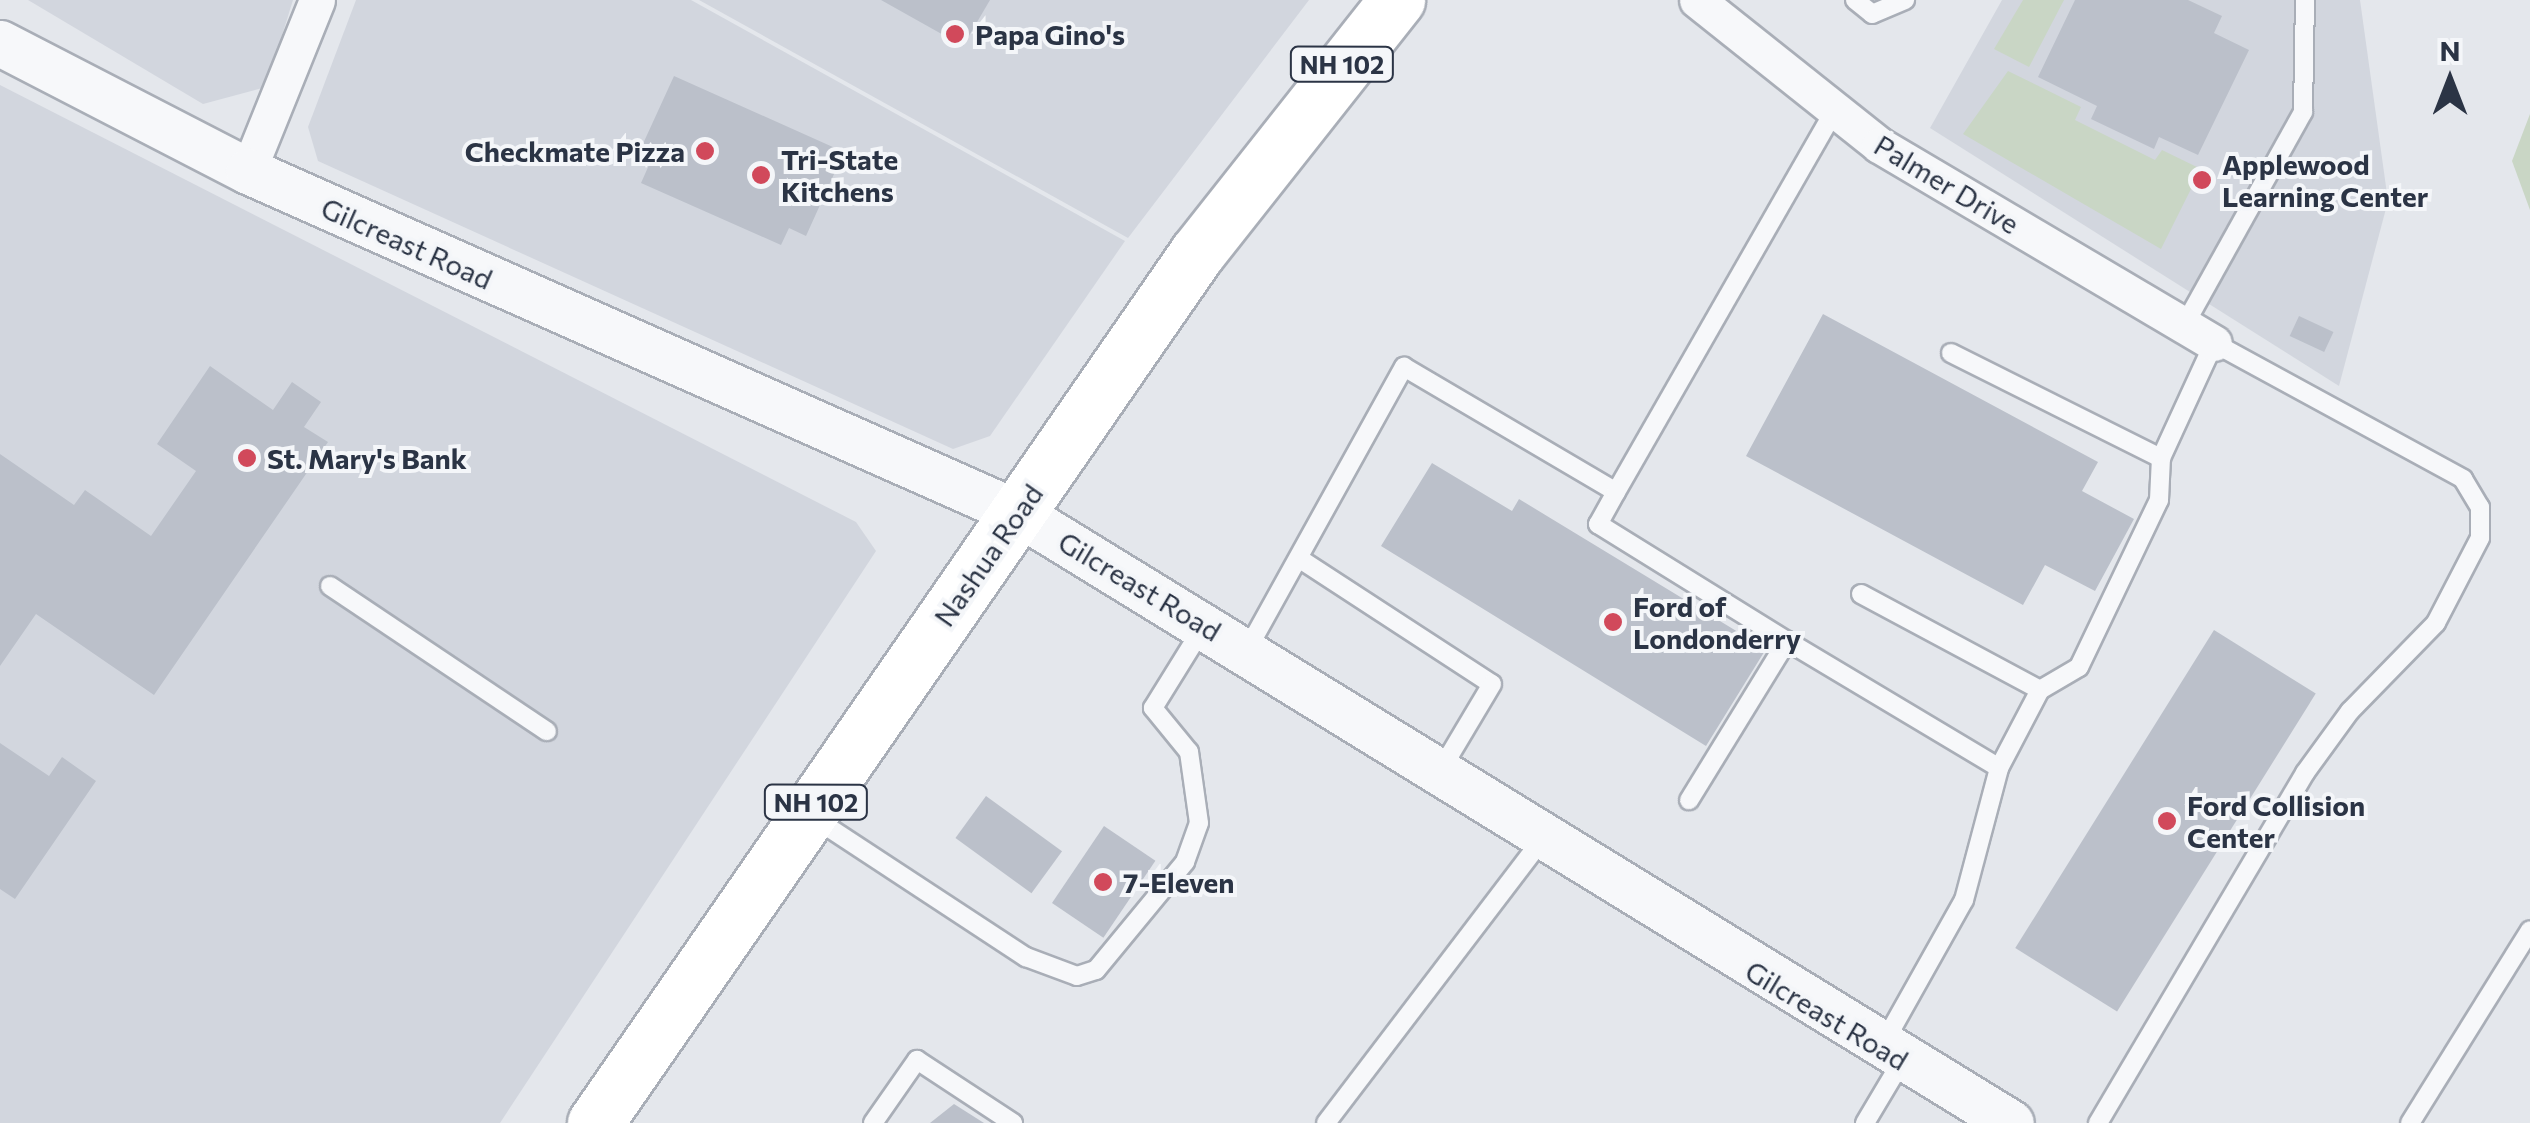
<!DOCTYPE html>
<html>
<head>
<meta charset="utf-8">
<style>
	body { margin:0 }
	#map { position:relative; width:2530px; height:1123px; overflow:hidden; background:#e4e7ec; font-family:Commissioner,sans-serif }
	div>[style] { position:absolute }
	.built>* { inset:0; background:#d2d6de }
	.green>* { inset:0; background:#c9d6c5 }
	.building>* { inset:0; background:#bbc0ca; transform-origin:0 0 }
	.roads { filter:drop-shadow(2px 0 #a9aeb7) drop-shadow(-2px 0 #a9aeb7) drop-shadow(0 2px #a9aeb7) drop-shadow(0 -2px #a9aeb7) }
	.service>* { height:18px; margin:-9px; padding:0 9px; transform-origin:9px; border-radius:9px; background:#f7f8fa }
	.minor>* { height:35px; margin:-17.5px; padding:0 17.5px; transform-origin:17.5px; border-radius:17.5px; background:#f7f8fa }
	.tertiary>* { height:45px; margin:-22.5px; padding:0 22.5px; transform-origin:22.5px; border-radius:22.5px; background:#f7f8fa }
	.primary>* { height:55px; margin:-27.5px; padding:0 27.5px; transform-origin:27.5px; border-radius:27.5px; background:#fff }
	.dots>* { width:28px; height:28px; translate:-50% -50%; box-sizing:border-box; border:5px solid #f4f6f9; border-radius:50% }
	span { translate:-50% -50%; white-space:nowrap; text-align:center; line-height:1.15; -webkit-text-stroke:8px #f4f6f9; paint-order:stroke }
	.shield-label span { padding:2px 8px; background:#f4f6f9; border:2px solid; border-radius:8px; -webkit-text-stroke-width:0 }
	.shield-label { font-size:25px; color:#2b3445; font-weight:700 }
	.poi-label { font-size:28px; color:#2b3445; font-weight:700 }
	.left { translate:0 -50%; text-align:left }
	.right { translate:-100% -50%; text-align:right }
	.street-label { font-size:28px; color:#2b3445 }
	.north { position:absolute; left:2400px; top:30px; width:100px; height:100px; -webkit-text-stroke:8px #f4f6f9; paint-order:stroke; rotate:0deg; font-size:28px; font-weight:700; line-height:40px; text-align:center; color:#2b3445 }
	.north::after { content:''; display:block; margin:auto; width:35px; height:45px; background:#2b3445; clip-path:polygon(50% 0,100% 100%,50% 72%,0 100%) }
</style>
</head>
<body>
<div id="map">
	<div class="built">
		<div style="clip-path:polygon(28px 0,293px 0,266px 87px,203px 104px)"></div>
		<div style="clip-path:polygon(356px 0,691px 0,1125px 241px,990px 436px,953px 449px,318px 161px,308px 127px)"></div>
		<div style="clip-path:polygon(699px 0,1309px 0,1128px 238px)"></div>
		<div style="clip-path:polygon(2002px 0,2360px 0,2388px 201px,2339px 386px,1930px 128px)"></div>
		<div style="clip-path:polygon(0 85px,856px 522px,876px 551px,500px 1123px,0 1123px)"></div>
	</div>
	<div class="green">
		<div style="clip-path:polygon(2023px 0,2064px 0,2029px 67px,1994px 49px)"></div>
		<div style="clip-path:polygon(2008px 71px,2081px 107px,2075px 120px,2155px 160px,2162px 150px,2201px 169px,2161px 249px,1963px 134px)"></div>
		<div style="clip-path:polygon(2530px 114px,2530px 210px,2512px 161px)"></div>
	</div>
	<div class="building">
		<div style="clip-path:polygon(881px 0,990px 0,963px 46px)"></div>
		<div style="clip-path:polygon(2075px 0,2188px 0,2222px 16px,2214px 33px,2249px 50px,2198px 155px,2159px 137px,2154px 149px,2091px 119px,2097px 106px,2038px 77px)"></div>
		<div style="clip-path:polygon(674px 76px,844px 152px,806px 236px,789px 228px,781px 245px,641px 183px,649px 165px,636px 159px)"></div>
		<div style="clip-path:polygon(1823px 314px,2098px 462px,2082px 491px,2134px 519px,2095px 591px,2045px 565px,2023px 605px,1746px 456px)"></div>
		<div style="left:2299px;top:316px;width:38px;height:22px;rotate:25deg"></div>
		<div style="clip-path:polygon(210px 366px,273px 410px,292px 382px,321px 402px,304px 427px,328px 442px,154px 695px,36px 614px,0 666px,0 454px,74px 505px,85px 490px,151px 536px,196px 471px,157px 444px)"></div>
		<div style="clip-path:polygon(1432px 463px,1512px 511px,1519px 499px,1766px 649px,1706px 746px,1381px 546px)"></div>
		<div style="left:2214px;top:630px;width:120px;height:375px;rotate:32deg"></div>
		<div style="clip-path:polygon(0 743px,49px 776px,62px 757px,96px 781px,15px 899px,0 889px)"></div>
		<div style="left:986px;top:796px;width:94px;height:52px;rotate:36deg"></div>
		<div style="left:1104px;top:826px;width:62px;height:93px;rotate:34deg"></div>
		<div style="clip-path:polygon(954px 1104px,984px 1123px,930px 1123px)"></div>
	</div>
	<div class="roads">
		<div class="service">
			<div style="left:1855px;top:0;width:22px;rotate:39deg"></div>
			<div style="left:1872px;top:14px;width:36px;rotate:-23deg"></div>
			<div style="left:2185px;top:324px;width:243px;rotate:-60.9deg"></div>
			<div style="left:2303px;top:112px;width:112px;rotate:-89deg"></div>
			<div style="left:1951px;top:353px;width:235px;rotate:26.6deg"></div>
			<div style="left:1616px;top:492px;width:37px;rotate:119deg"></div>
			<div style="left:1598px;top:524px;width:222px;rotate:31.8deg"></div>
			<div style="left:1787px;top:641px;width:187px;rotate:121.6deg"></div>
			<div style="left:1303px;top:561px;width:225px;rotate:33.1deg"></div>
			<div style="left:1492px;top:684px;width:104px;rotate:120.8deg"></div>
			<div style="left:330px;top:586px;width:261px;rotate:33.8deg"></div>
			<div style="left:1861px;top:594px;width:203px;rotate:28.2deg"></div>
			<div style="left:1787px;top:641px;width:247px;rotate:30.9deg"></div>
			<div style="left:1999px;top:768px;width:88px;rotate:-62.3deg"></div>
			<div style="left:2040px;top:690px;width:45px;rotate:-30.5deg"></div>
			<div style="left:2079px;top:667px;width:185px;rotate:-64.4deg"></div>
			<div style="left:2159px;top:500px;width:42px;rotate:-87.3deg"></div>
			<div style="left:2161px;top:458px;width:127px;rotate:-65.3deg"></div>
			<div style="left:2214px;top:343px;width:284px;rotate:28.6deg"></div>
			<div style="left:2463px;top:479px;width:33px;rotate:59deg"></div>
			<div style="left:2480px;top:507px;width:31px;rotate:90deg"></div>
			<div style="left:2480px;top:538px;width:96px;rotate:117.4deg"></div>
			<div style="left:2436px;top:623px;width:123px;rotate:134.3deg"></div>
			<div style="left:2350px;top:711px;width:77px;rotate:126deg"></div>
			<div style="left:2305px;top:773px;width:407px;rotate:120.6deg"></div>
			<div style="left:1247px;top:650px;width:324px;rotate:-61deg"></div>
			<div style="left:1404px;top:367px;width:246px;rotate:30.5deg"></div>
			<div style="left:1616px;top:492px;width:437px;rotate:-60.2deg"></div>
			<div style="left:814px;top:818px;width:254px;rotate:33.3deg"></div>
			<div style="left:1026px;top:957px;width:54px;rotate:20.4deg"></div>
			<div style="left:1077px;top:976px;width:20px;rotate:-18deg"></div>
			<div style="left:1096px;top:970px;width:140px;rotate:-50.5deg"></div>
			<div style="left:1185px;top:862px;width:41px;rotate:-70.3deg"></div>
			<div style="left:1199px;top:823px;width:72px;rotate:-98deg"></div>
			<div style="left:1189px;top:752px;width:57px;rotate:-129.3deg"></div>
			<div style="left:1153px;top:708px;width:93px;rotate:-58.2deg"></div>
			<div style="left:1882px;top:1046px;width:167px;rotate:-60.7deg"></div>
			<div style="left:1964px;top:900px;width:137px;rotate:-75.1deg"></div>
			<div style="left:873px;top:1123px;width:77px;rotate:-55.1deg"></div>
			<div style="left:917px;top:1060px;width:115px;rotate:33.3deg"></div>
			<div style="left:1326px;top:1123px;width:355px;rotate:-52.7deg"></div>
			<div style="left:1865px;top:1123px;width:72px;rotate:-59.2deg"></div>
			<div style="left:2410px;top:1123px;width:227px;rotate:-58.1deg"></div>
		</div>
		<div class="minor">
			<div style="left:1697px;top:0;width:233px;rotate:38.5deg"></div>
			<div style="left:1879px;top:145px;width:389px;rotate:30.6deg"></div>
			<div style="left:248px;top:171px;width:184px;rotate:-68deg"></div>
		</div>
		<div class="tertiary">
			<div style="left:0;top:43px;width:279px;rotate:27.3deg"></div>
			<div style="left:248px;top:171px;width:843px;rotate:23.95deg"></div>
			<div style="left:1018px;top:513px;width:1165px;rotate:31.56deg"></div>
		</div>
		<div class="primary">
			<div style="left:595px;top:1123px;width:1058px;rotate:-55.32deg"></div>
			<div style="left:1197px;top:253px;width:323px;rotate:-51.7deg"></div>
		</div>
	</div>
	<div class="dots">
		<div style="left:955px;top:34px;background:#d1495b"></div>
		<div style="left:705px;top:151px;background:#d1495b"></div>
		<div style="left:761px;top:175px;background:#d1495b"></div>
		<div style="left:2202px;top:180px;background:#d1495b"></div>
		<div style="left:247px;top:458px;background:#d1495b"></div>
		<div style="left:1613px;top:622px;background:#d1495b"></div>
		<div style="left:2167px;top:821px;background:#d1495b"></div>
		<div style="left:1103px;top:882px;background:#d1495b"></div>
	</div>
	<div class="shield-label">
		<span style="left:1342px;top:64px">NH 102</span>
		<span style="left:816px;top:802px">NH 102</span>
	</div>
	<div class="poi-label">
		<span class="left" style="left:975px;top:34px">Papa Gino's</span>
		<span class="right" style="left:685px;top:151px">Checkmate Pizza</span>
		<span class="left" style="left:781px;top:175px">Tri-State<br>Kitchens</span>
		<span class="left" style="left:2222px;top:180px">Applewood<br>Learning Center</span>
		<span class="left" style="left:267px;top:458px">St. Mary's Bank</span>
		<span class="left" style="left:1633px;top:622px">Ford of<br>Londonderry</span>
		<span class="left" style="left:2187px;top:821px">Ford Collision<br>Center</span>
		<span class="left" style="left:1123px;top:882px">7-Eleven</span>
	</div>
	<div class="street-label">
		<span style="left:1947px;top:184px;rotate:31deg">Palmer Drive</span>
		<span style="left:407px;top:243px;rotate:24deg">Gilcreast Road</span>
		<span style="left:988px;top:555px;rotate:-55deg">Nashua Road</span>
		<span style="left:1140px;top:586px;rotate:31deg">Gilcreast Road</span>
		<span style="left:1827px;top:1015px;rotate:31deg">Gilcreast Road</span>
	</div>
	<div class="north">N</div>
</div>
</body>
</html>
